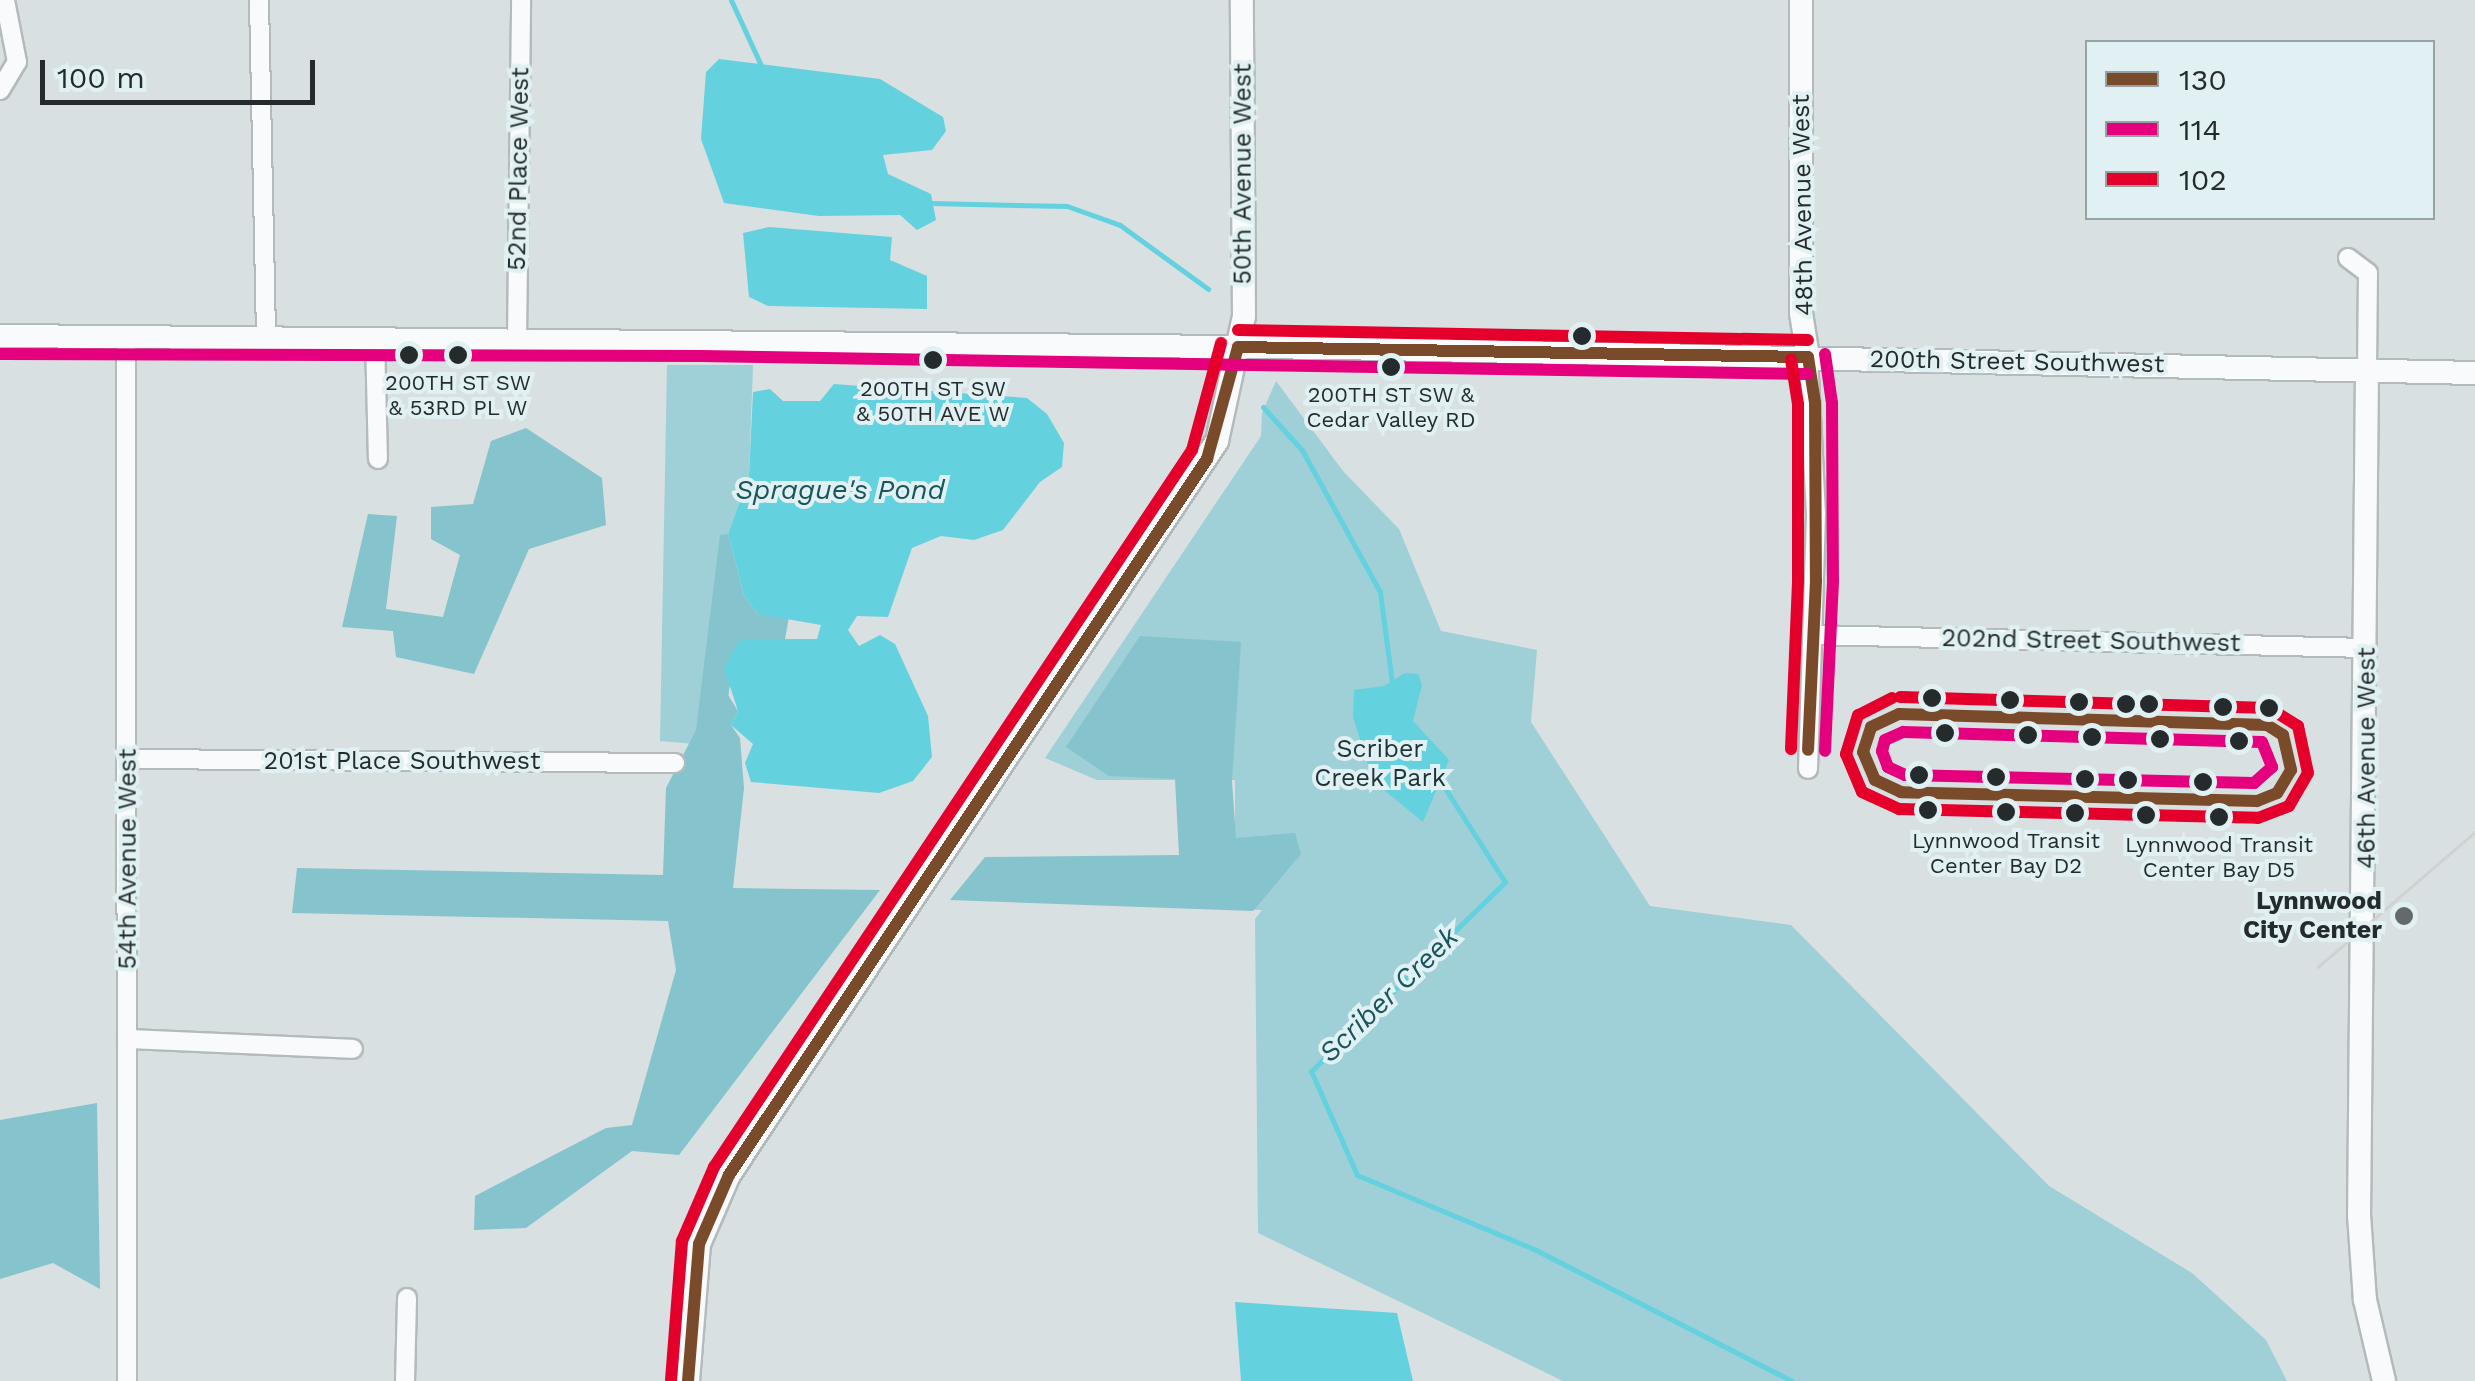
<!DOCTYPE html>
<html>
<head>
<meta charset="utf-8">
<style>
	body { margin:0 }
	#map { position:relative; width:2475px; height:1381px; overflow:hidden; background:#d8e0e2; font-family:"Work Sans",sans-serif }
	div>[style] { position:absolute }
	.green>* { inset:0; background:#9fcfd7 }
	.forest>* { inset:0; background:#85c3cd }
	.water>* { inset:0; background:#64d1df }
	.stream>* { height:5px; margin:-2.5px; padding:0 2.5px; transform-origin:2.5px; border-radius:2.5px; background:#64d1df }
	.roads { filter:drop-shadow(2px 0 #b3baba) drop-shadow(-2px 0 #b3baba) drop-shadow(0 2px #b3baba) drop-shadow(0 -2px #b3baba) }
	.minor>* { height:18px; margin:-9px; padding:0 9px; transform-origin:9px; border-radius:9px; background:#f9fafb }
	.tertiary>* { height:22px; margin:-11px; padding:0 11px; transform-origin:11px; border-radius:11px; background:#f9fafb }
	.tram>* { height:2.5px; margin:-1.25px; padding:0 1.25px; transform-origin:1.25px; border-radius:1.25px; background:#d0d2d2 }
	.bus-1>* { height:12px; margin:-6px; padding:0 6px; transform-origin:6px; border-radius:6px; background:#7a4b2a }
	.bus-2>* { height:12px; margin:-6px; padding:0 6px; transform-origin:6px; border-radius:6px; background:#e5007d }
	.bus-3>* { height:12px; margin:-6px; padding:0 6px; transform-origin:6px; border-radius:6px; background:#e4002b }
	.dots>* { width:28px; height:28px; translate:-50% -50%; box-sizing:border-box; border:5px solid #e1f1f3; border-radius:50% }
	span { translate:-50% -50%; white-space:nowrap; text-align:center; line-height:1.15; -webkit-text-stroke:8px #e1f1f3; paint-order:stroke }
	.bus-label { font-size:22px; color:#252b2c }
	.street-label { font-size:25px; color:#252b2c }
	.park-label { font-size:25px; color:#1c3438 }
	.poi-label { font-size:25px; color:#252b2c; font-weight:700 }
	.right { translate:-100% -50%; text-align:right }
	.water-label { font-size:28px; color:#19555d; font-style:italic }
	.legend { position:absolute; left:2085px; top:40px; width:350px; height:180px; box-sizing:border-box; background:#e1f1f3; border:2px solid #96a2a3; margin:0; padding:12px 18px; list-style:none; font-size:30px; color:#252b2c }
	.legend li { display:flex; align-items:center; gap:20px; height:50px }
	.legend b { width:50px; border:2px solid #96a2a3 }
	.scale { position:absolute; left:40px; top:60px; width:275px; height:45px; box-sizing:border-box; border:5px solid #252b2c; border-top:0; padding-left:12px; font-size:30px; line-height:35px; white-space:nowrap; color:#252b2c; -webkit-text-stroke:8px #e1f1f3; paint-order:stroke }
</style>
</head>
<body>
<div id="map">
	<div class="green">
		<div style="clip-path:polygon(667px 365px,753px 365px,749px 476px,728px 534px,729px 747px,660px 741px)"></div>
		<div style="clip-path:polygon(1276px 381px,1343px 471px,1399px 529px,1441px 631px,1537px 650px,1531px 722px,1650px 906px,1791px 925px,2049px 1186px,2192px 1273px,2266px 1340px,2287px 1381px,1563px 1381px,1258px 1233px,1255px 919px,1262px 910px,1235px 909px,1235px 780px,1097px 780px,1045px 758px,1261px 436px,1262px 413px)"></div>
	</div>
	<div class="forest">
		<div style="clip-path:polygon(526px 428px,602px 478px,606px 525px,529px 549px,474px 674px,396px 657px,393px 631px,342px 627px,368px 514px,397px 516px,386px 609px,443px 617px,460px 555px,431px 539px,431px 507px,473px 504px,491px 441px)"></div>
		<div style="clip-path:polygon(728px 534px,744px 595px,758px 614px,789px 617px,785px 639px,740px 639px,728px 695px,738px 711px,731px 725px,740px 738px,744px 788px,733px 888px,880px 890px,679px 1155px,632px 1151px,526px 1228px,474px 1230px,475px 1196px,606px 1128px,632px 1125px,676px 970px,668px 921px,292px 913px,297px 868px,663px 875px,666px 788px,696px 730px,720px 535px)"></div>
		<div style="clip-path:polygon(1140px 636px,1241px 642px,1232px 781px,1236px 838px,1295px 833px,1301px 854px,1253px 911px,950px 900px,985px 857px,1179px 855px,1175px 779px,1109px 776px,1066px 747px)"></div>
		<div style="clip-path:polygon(97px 1103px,100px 1289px,53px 1263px,0 1279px,0 1120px)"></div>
	</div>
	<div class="water">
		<div style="clip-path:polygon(719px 59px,880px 79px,943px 117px,946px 131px,932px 150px,883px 155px,888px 174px,931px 194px,936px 220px,917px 230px,900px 215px,819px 216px,724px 203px,701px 139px,706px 72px)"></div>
		<div style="clip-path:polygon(769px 227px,892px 237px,890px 260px,927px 276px,927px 309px,768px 306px,749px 297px,743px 233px)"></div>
		<div style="clip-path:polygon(834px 384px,1027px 398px,1047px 414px,1064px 443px,1062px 467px,1040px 482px,1003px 530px,974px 540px,941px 536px,912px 548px,888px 617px,857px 616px,848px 630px,859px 646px,880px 635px,895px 644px,928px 716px,932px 757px,913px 781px,879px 793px,751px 782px,745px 763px,753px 744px,731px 725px,738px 711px,724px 668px,740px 639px,817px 639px,821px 625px,758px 614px,744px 595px,728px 534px,749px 476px,753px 392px,770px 389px,783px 401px,820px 401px)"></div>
		<div style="clip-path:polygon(1405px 673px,1418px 674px,1422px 685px,1413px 721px,1449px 760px,1423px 822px,1373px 781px,1353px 717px,1354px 690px,1384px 686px)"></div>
		<div style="clip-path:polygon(1235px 1302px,1397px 1313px,1413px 1381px,1241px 1381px)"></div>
	</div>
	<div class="stream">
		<div style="left:731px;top:0;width:81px;rotate:65.3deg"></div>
		<div style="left:930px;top:203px;width:137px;rotate:1.3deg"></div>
		<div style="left:1067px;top:206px;width:56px;rotate:19.7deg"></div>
		<div style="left:1120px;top:225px;width:109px;rotate:36deg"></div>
		<div style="left:1263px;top:407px;width:58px;rotate:47.8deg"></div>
		<div style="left:1302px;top:450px;width:162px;rotate:61.2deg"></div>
		<div style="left:1380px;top:592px;width:92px;rotate:82.5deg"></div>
		<div style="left:1441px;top:782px;width:119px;rotate:57.4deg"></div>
		<div style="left:1505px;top:882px;width:271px;rotate:135.7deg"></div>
		<div style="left:1311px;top:1071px;width:114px;rotate:66.1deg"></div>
		<div style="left:1357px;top:1175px;width:194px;rotate:22.7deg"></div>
		<div style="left:1536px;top:1250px;width:288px;rotate:27.1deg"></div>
	</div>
	<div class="roads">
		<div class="minor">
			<div style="left:259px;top:0;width:337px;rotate:88.8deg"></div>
			<div style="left:0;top:90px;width:33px;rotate:-59deg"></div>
			<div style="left:17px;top:62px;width:63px;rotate:-101deg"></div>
			<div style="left:2348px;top:258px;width:25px;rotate:37deg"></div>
			<div style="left:2368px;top:273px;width:98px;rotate:90.6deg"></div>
			<div style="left:126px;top:337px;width:1044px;rotate:89.95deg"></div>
			<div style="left:375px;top:338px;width:121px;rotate:88.6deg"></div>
			<div style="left:517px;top:338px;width:338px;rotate:-89.3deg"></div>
			<div style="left:1808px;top:357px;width:157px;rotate:87.1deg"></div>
			<div style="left:1816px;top:514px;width:255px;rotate:91.8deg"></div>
			<div style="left:1815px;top:635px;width:552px;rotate:1.35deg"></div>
			<div style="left:129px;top:759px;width:546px;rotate:0.42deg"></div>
			<div style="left:127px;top:1039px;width:226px;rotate:2.5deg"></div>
			<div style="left:405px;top:1381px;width:83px;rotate:-88.6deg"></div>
		</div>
		<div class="tertiary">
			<div style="left:1801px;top:0;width:313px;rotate:90deg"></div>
			<div style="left:1801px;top:313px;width:45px;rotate:81deg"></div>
			<div style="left:0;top:336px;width:1338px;rotate:0.51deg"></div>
			<div style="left:1338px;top:348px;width:1137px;rotate:1.26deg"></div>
			<div style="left:2367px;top:371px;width:844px;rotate:90.54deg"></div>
			<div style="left:2359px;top:1215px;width:85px;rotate:86deg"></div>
			<div style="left:2365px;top:1300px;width:83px;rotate:76.8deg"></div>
			<div style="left:688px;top:1381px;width:137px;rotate:-85.4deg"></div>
			<div style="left:699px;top:1244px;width:75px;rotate:-66.5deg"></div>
			<div style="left:729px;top:1175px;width:881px;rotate:-56.38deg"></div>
			<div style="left:1217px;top:441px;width:128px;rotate:-77.8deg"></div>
			<div style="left:1244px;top:316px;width:316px;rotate:-90.4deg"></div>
		</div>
	</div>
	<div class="tram">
		<div style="left:2318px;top:967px;width:207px;rotate:-40.7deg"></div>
	</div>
	<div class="bus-1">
		<div style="left:1238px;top:347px;width:570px;rotate:1.01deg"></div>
		<div style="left:1808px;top:357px;width:47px;rotate:81.3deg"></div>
		<div style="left:1815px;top:403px;width:178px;rotate:89.7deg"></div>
		<div style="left:1816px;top:581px;width:169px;rotate:92.7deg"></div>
		<div style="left:1899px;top:714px;width:368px;rotate:1.7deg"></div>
		<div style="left:2267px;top:725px;width:19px;rotate:32deg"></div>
		<div style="left:2283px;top:735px;width:36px;rotate:77deg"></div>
		<div style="left:2291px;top:770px;width:27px;rotate:121deg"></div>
		<div style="left:2277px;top:793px;width:22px;rotate:158deg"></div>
		<div style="left:2257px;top:801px;width:356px;rotate:-178.6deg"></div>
		<div style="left:1901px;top:792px;width:29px;rotate:-155deg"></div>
		<div style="left:1875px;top:780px;width:30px;rotate:-113deg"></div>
		<div style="left:1863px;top:752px;width:26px;rotate:-72deg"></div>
		<div style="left:1871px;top:727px;width:31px;rotate:-25deg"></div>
		<div style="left:688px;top:1381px;width:137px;rotate:-85.4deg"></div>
		<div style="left:699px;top:1244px;width:75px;rotate:-66.5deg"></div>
		<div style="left:729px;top:1175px;width:861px;rotate:-56.27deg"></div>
		<div style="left:1207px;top:459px;width:116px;rotate:-74.5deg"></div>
	</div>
	<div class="bus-2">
		<div style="left:0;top:354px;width:701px;rotate:0.16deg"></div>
		<div style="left:701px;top:356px;width:1107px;rotate:0.93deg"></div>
		<div style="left:1825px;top:354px;width:49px;rotate:81.9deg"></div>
		<div style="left:1832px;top:403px;width:178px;rotate:89.7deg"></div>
		<div style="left:1833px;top:581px;width:170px;rotate:92.7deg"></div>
		<div style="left:1903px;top:732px;width:359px;rotate:1.6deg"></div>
		<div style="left:2262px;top:742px;width:27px;rotate:68deg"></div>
		<div style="left:2272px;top:767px;width:24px;rotate:138deg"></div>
		<div style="left:2254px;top:783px;width:349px;rotate:-178.7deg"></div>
		<div style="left:1905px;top:775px;width:19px;rotate:-155deg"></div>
		<div style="left:1888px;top:767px;width:17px;rotate:-111deg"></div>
		<div style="left:1882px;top:751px;width:11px;rotate:-75deg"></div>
		<div style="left:1885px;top:740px;width:20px;rotate:-24deg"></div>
	</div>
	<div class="bus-3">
		<div style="left:1238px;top:330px;width:570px;rotate:1.01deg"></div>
		<div style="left:1892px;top:698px;width:38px;rotate:153deg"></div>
		<div style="left:1858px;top:715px;width:41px;rotate:107.1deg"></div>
		<div style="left:1846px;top:754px;width:41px;rotate:67.2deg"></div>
		<div style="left:1862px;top:792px;width:41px;rotate:24.7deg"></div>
		<div style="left:1899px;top:809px;width:359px;rotate:1.4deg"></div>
		<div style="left:2258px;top:818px;width:33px;rotate:-21deg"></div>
		<div style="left:2289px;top:806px;width:38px;rotate:-60deg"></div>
		<div style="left:2308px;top:773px;width:48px;rotate:-102deg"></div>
		<div style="left:2298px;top:726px;width:34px;rotate:-148deg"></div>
		<div style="left:2269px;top:708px;width:369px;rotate:-178.3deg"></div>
		<div style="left:1791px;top:749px;width:168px;rotate:-87.6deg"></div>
		<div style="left:1798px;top:581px;width:177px;rotate:-90deg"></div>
		<div style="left:1798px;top:404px;width:45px;rotate:-99deg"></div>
		<div style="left:671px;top:1380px;width:139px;rotate:-85.5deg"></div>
		<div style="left:682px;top:1241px;width:81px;rotate:-66.6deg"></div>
		<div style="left:714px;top:1167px;width:862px;rotate:-56.31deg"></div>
		<div style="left:1192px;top:450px;width:111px;rotate:-74.8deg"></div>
	</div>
	<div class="dots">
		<div style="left:1582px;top:336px;background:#252b2c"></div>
		<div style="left:409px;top:355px;background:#252b2c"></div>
		<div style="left:458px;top:355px;background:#252b2c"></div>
		<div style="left:933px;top:360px;background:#252b2c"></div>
		<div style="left:1391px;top:367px;background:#252b2c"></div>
		<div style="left:1932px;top:698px;background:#252b2c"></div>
		<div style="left:2010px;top:700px;background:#252b2c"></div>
		<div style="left:2079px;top:702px;background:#252b2c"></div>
		<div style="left:2126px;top:704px;background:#252b2c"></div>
		<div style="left:2149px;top:704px;background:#252b2c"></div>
		<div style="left:2223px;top:707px;background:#252b2c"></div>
		<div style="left:2269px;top:708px;background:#252b2c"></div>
		<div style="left:1945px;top:733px;background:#252b2c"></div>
		<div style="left:2028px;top:735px;background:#252b2c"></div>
		<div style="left:2092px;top:737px;background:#252b2c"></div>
		<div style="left:2160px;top:739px;background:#252b2c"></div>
		<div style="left:2239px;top:741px;background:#252b2c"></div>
		<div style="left:1919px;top:775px;background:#252b2c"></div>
		<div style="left:1996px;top:777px;background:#252b2c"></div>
		<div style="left:2085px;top:779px;background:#252b2c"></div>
		<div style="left:2128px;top:780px;background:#252b2c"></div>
		<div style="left:2203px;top:782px;background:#252b2c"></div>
		<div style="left:1928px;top:810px;background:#252b2c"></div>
		<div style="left:2006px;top:812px;background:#252b2c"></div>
		<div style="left:2075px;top:813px;background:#252b2c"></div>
		<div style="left:2146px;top:815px;background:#252b2c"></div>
		<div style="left:2219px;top:817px;background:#252b2c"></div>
		<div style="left:2404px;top:916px;background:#646a6c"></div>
	</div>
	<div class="bus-label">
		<span style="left:458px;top:395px">200TH ST SW<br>&amp; 53RD PL W</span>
		<span style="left:933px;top:401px">200TH ST SW<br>&amp; 50TH AVE W</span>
		<span style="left:1391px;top:407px">200TH ST SW &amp;<br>Cedar Valley RD</span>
		<span style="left:2006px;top:853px">Lynnwood Transit<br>Center Bay D2</span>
		<span style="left:2219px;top:857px">Lynnwood Transit<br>Center Bay D5</span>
	</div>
	<div class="street-label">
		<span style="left:519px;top:169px;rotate:-89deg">52nd Place West</span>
		<span style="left:1243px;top:174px;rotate:-90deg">50th Avenue West</span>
		<span style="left:1803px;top:205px;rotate:-91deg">48th Avenue West</span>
		<span style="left:2017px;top:362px;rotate:1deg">200th Street Southwest</span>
		<span style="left:2091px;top:641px;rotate:1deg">202nd Street Southwest</span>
		<span style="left:2367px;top:758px;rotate:-90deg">46th Avenue West</span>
		<span style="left:402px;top:761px">201st Place Southwest</span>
		<span style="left:128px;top:859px;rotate:-90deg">54th Avenue West</span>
	</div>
	<div class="park-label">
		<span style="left:1380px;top:764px">Scriber<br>Creek Park</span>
	</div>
	<div class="poi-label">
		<span class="right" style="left:2382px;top:916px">Lynnwood<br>City Center</span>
	</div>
	<div class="water-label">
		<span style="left:840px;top:490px">Sprague's Pond</span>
		<span style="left:1389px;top:995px;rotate:-44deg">Scriber Creek</span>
	</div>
	<ul class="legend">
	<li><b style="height:12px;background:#7a4b2a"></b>130</li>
	<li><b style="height:12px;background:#e5007d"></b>114</li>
	<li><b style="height:12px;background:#e4002b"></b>102</li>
	</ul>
	<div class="scale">100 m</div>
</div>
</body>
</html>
